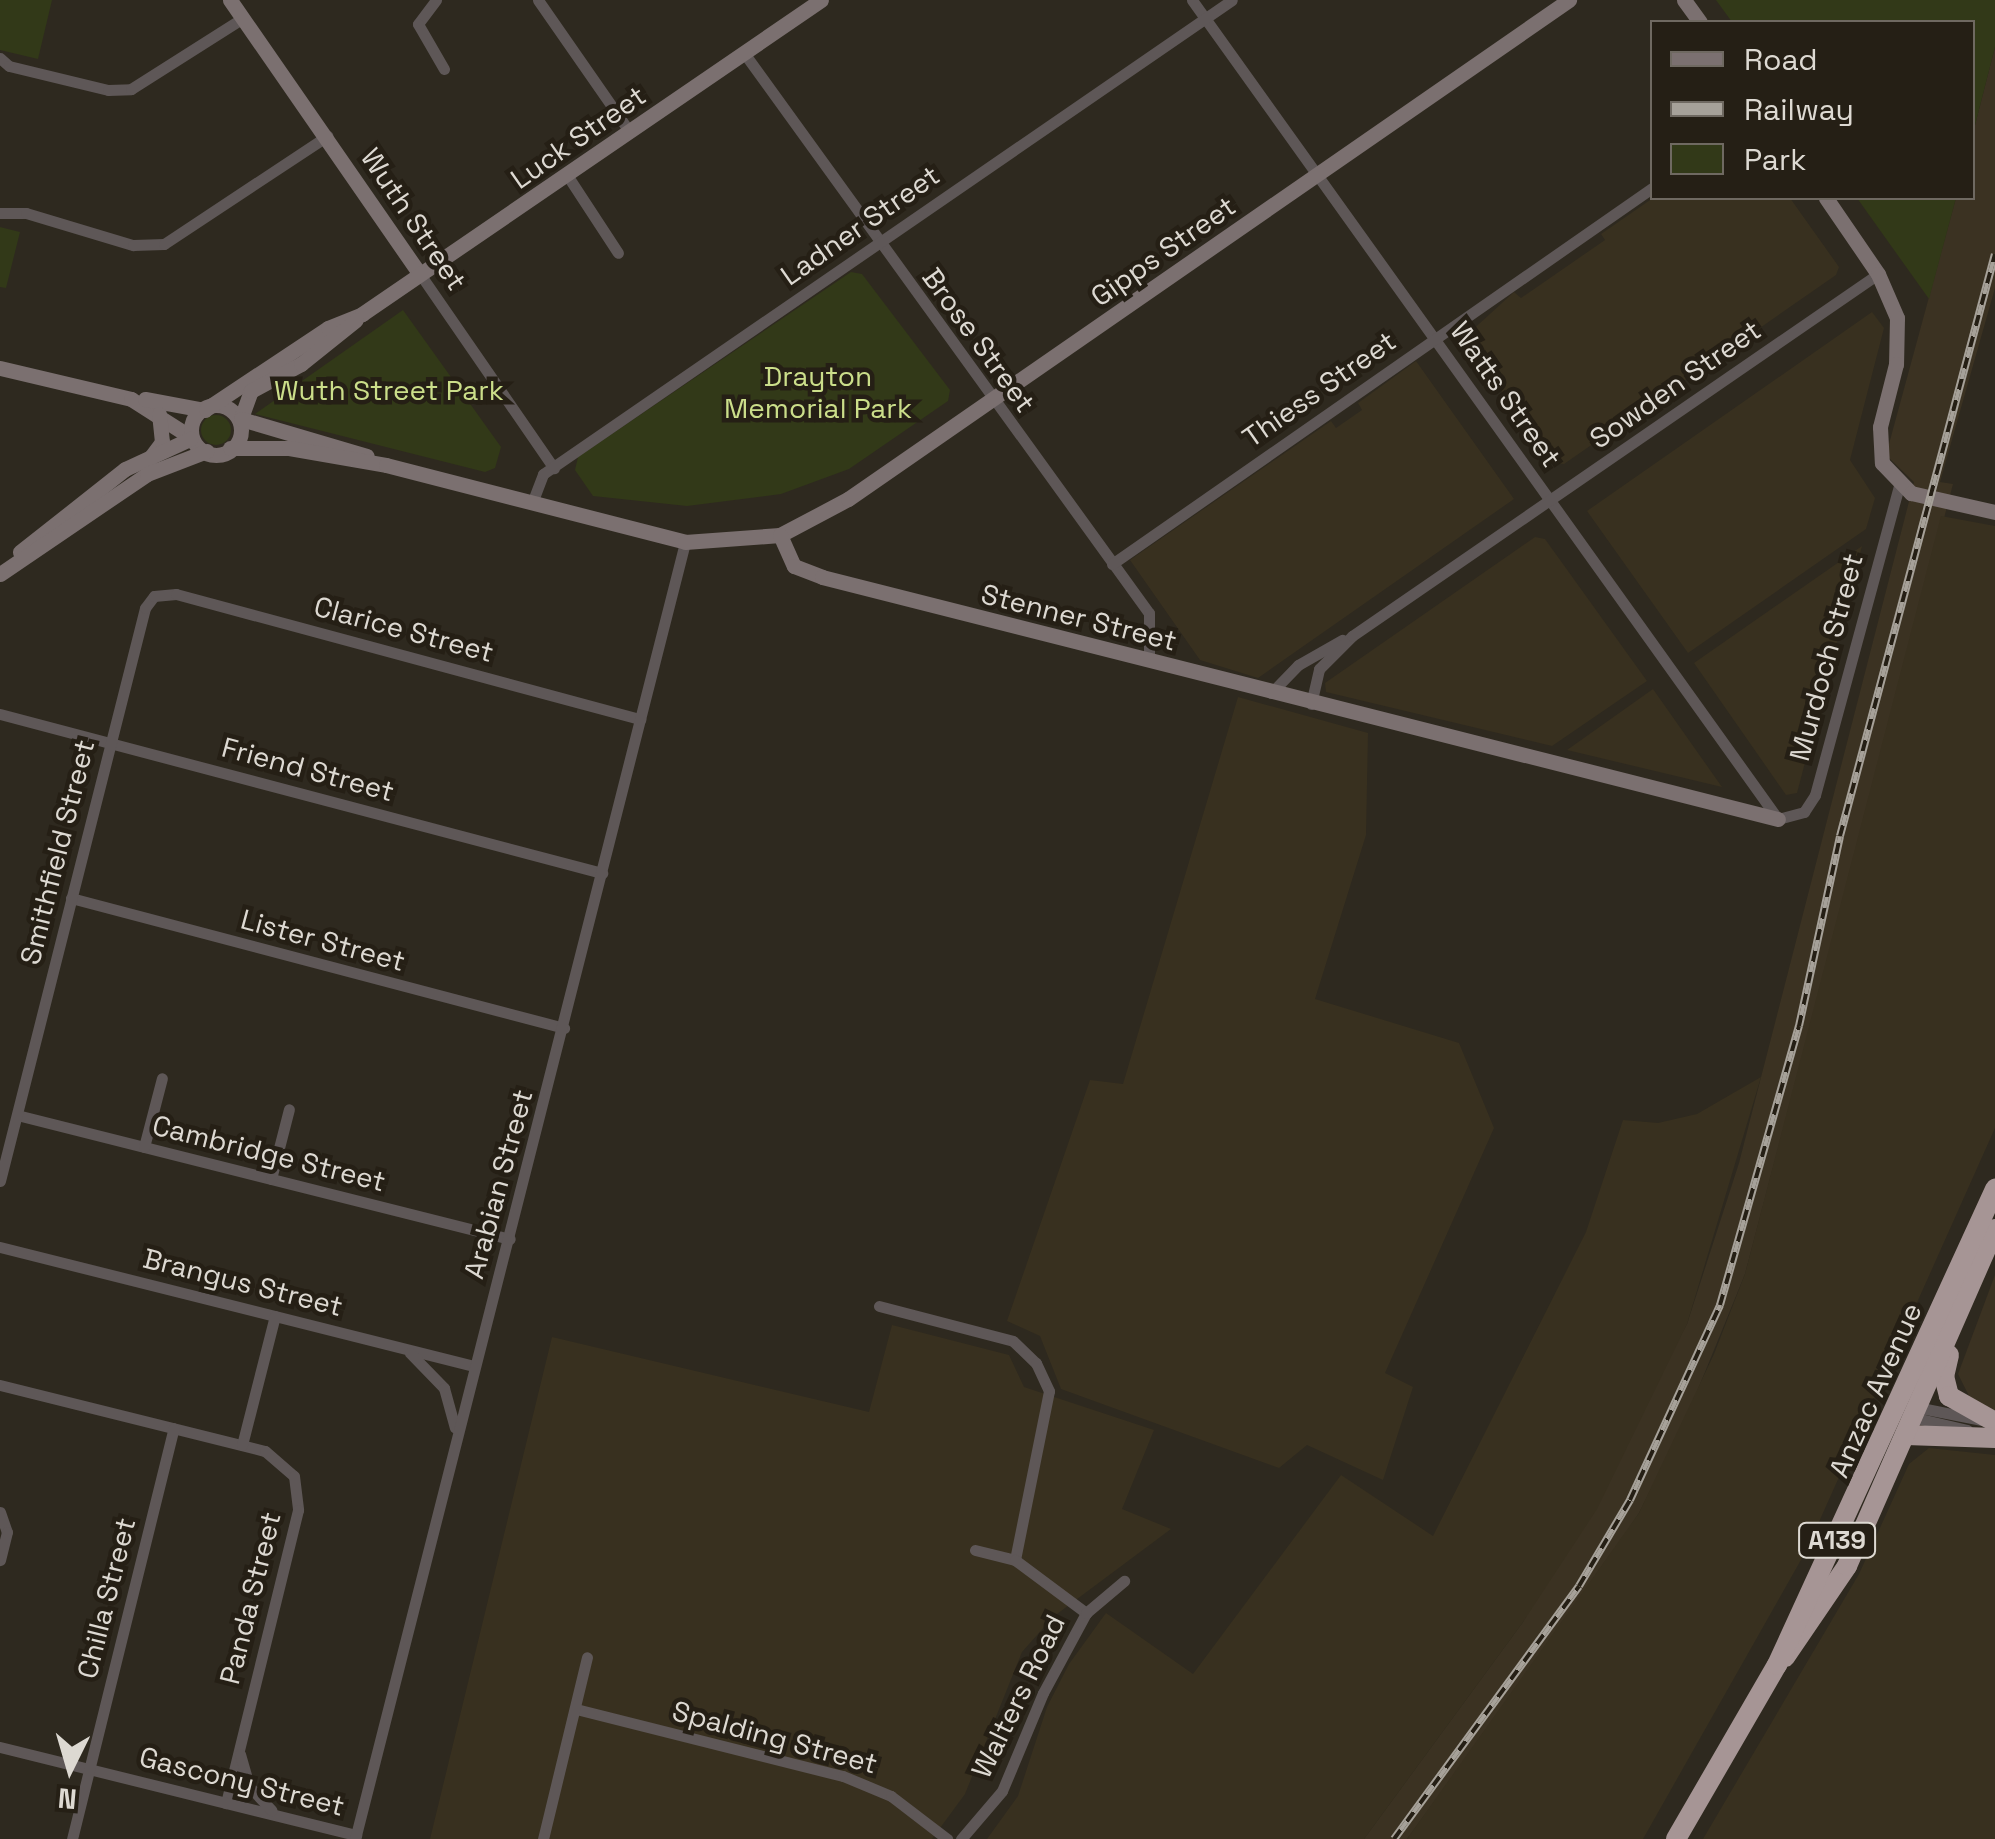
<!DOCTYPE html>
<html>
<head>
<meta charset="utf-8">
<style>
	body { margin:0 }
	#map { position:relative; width:1995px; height:1839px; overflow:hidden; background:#2e291f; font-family:"Space Grotesk",sans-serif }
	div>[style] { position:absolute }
	.built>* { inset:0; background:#3b3222 }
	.industrial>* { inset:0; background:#38301f }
	.green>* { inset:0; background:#323918 }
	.round { border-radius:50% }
	.street>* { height:11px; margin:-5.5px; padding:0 5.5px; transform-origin:5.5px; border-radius:5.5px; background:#5e5757 }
	.secondary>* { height:15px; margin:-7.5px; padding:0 7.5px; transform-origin:7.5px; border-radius:7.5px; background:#7b7070 }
	.secondary>.ring { margin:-7.5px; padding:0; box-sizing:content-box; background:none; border:15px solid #7b7070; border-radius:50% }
	.highway>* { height:20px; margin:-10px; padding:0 10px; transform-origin:10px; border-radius:10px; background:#a69595 }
	.rail>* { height:8px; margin-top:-4px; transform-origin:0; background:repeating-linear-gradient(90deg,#251f15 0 11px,#a6a199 0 22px); box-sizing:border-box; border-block:2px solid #a6a199 }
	span { translate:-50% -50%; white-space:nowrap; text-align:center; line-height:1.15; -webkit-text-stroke:9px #251f15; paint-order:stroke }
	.shield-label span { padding:2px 8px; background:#251f15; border:2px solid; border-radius:8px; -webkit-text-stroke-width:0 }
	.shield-label { font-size:25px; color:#ddd9d2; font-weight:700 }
	.street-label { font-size:28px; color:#ddd9d2 }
	.park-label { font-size:28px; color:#cbde8a }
	.legend { position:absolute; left:1650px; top:20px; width:325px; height:180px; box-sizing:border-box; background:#251f15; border:2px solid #6f6961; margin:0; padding:12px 18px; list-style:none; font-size:30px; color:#ddd9d2 }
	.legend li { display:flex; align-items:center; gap:20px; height:50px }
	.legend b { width:50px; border:2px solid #6f6961 }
	.north { position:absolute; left:20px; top:1719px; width:100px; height:100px; -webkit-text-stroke:8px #251f15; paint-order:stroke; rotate:185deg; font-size:28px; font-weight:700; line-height:40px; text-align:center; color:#ddd9d2 }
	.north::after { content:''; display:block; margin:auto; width:35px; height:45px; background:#ddd9d2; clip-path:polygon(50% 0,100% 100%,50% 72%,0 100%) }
</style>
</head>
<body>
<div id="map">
	<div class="built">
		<div style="clip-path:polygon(1995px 47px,1995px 288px,1940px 482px,1953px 484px,1745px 1274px,1685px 1421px,1639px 1513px,1572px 1614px,1407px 1839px,1364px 1839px,1523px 1622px,1687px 1324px,1739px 1163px,1914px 482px,1886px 455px,1956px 198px,1972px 198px,1973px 133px)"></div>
		<div style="clip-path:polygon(1995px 1275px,1995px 1411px,1972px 1402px,1958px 1374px)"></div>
	</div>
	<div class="industrial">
		<div style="clip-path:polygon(1653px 198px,1790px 198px,1839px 267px,1836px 275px,1564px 464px,1554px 463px,1467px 345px,1468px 334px,1514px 292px,1521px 298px,1605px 240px,1601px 234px)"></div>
		<div style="clip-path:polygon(1872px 312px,1884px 328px,1850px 460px,1875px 498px,1866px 529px,1688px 653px,1587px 511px)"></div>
		<div style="clip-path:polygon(1416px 361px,1514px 499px,1258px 678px,1200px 660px,1130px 560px,1331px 421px,1336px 428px,1362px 410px,1358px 403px)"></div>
		<div style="clip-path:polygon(1941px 516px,1995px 526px,1995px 1128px,1806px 1551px,1643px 1839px,1407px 1839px,1639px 1513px,1714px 1354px,1745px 1274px)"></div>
		<div style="clip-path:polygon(1535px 537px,1545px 539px,1647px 681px,1552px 746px,1326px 692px,1325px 683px)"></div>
		<div style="clip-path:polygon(1862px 546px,1797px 793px,1786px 795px,1694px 663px)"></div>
		<div style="clip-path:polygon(1653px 689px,1722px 787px,1567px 750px)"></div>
		<div style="clip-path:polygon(1238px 697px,1368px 733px,1366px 835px,1315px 999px,1459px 1043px,1494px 1128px,1385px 1373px,1413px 1387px,1383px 1480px,1307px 1445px,1279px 1468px,1061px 1389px,1040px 1336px,1007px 1321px,1090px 1080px,1123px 1084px)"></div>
		<div style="clip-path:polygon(1761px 1077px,1687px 1324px,1597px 1509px,1523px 1622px,1364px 1839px,987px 1839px,1018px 1796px,1047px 1707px,1069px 1664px,1106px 1613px,1193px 1674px,1341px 1475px,1433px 1536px,1586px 1232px,1623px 1120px,1658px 1123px,1697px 1114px)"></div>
		<div style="clip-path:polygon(892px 1325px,1009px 1355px,1024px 1387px,1154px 1430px,1122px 1509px,1171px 1529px,1053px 1617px,1022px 1652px,965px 1794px,932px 1839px,430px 1839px,552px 1337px,869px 1412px)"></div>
		<div style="clip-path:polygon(1929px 1448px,1995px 1455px,1995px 1839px,1703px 1839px,1859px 1574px,1909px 1464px)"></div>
	</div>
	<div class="green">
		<div style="clip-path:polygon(0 0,52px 0,38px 59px,0 50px)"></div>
		<div style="clip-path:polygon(1716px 0,1995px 0,1995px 47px,1973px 133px,1972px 22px,1732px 22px)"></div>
		<div style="clip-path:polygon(1857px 198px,1956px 198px,1929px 299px)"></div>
		<div style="clip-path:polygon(0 227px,20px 232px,6px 288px,0 287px)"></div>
		<div style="clip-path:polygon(851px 272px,862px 274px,950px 390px,948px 401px,849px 469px,781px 494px,687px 506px,593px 496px,575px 470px,578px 457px)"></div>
		<div style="clip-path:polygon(403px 310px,501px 447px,495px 468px,485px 472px,255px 414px)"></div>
		<div class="round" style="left:201px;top:415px;width:30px;height:30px"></div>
	</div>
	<div class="street">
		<div style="left:436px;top:0;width:30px;rotate:127deg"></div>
		<div style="left:418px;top:24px;width:52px;rotate:60deg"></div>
		<div style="left:538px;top:0;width:160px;rotate:55.2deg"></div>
		<div style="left:1192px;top:0;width:1007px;rotate:54.42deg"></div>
		<div style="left:1778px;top:819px;width:27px;rotate:-15deg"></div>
		<div style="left:1804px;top:812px;width:20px;rotate:-57deg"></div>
		<div style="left:1815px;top:795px;width:320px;rotate:-74.8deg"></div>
		<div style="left:744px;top:53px;width:691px;rotate:54.13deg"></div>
		<div style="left:1149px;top:613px;width:48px;rotate:90deg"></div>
		<div style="left:0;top:58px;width:12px;rotate:42deg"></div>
		<div style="left:9px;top:66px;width:102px;rotate:13.6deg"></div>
		<div style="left:108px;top:90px;width:23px;rotate:-2deg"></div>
		<div style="left:131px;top:89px;width:133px;rotate:-32.4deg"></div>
		<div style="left:567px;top:175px;width:93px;rotate:56.8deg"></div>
		<div style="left:0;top:213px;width:26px"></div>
		<div style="left:26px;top:213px;width:112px;rotate:16.7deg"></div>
		<div style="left:133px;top:245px;width:31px;rotate:-2deg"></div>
		<div style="left:164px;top:244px;width:196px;rotate:-33.5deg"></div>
		<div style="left:420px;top:274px;width:236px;rotate:55.4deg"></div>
		<div style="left:532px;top:503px;width:31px;rotate:-69deg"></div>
		<div style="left:543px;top:474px;width:836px;rotate:-34.53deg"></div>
		<div style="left:1112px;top:564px;width:658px;rotate:-34.85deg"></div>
		<div style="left:1271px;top:693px;width:39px;rotate:-46deg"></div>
		<div style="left:1298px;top:665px;width:51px;rotate:-29.6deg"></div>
		<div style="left:1311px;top:704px;width:36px;rotate:-77deg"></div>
		<div style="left:1319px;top:669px;width:47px;rotate:-45deg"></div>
		<div style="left:1352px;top:636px;width:639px;rotate:-34.54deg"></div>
		<div style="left:0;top:714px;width:623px;rotate:14.8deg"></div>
		<div style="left:71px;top:898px;width:510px;rotate:14.77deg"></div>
		<div style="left:17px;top:1115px;width:508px;rotate:14.12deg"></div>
		<div style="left:144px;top:1147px;width:71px;rotate:-75.4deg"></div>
		<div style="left:271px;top:1179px;width:72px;rotate:-75.6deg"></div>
		<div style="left:0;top:1181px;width:591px;rotate:-75.8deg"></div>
		<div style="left:145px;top:608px;width:15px;rotate:-53deg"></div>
		<div style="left:154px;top:596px;width:22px;rotate:-5deg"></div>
		<div style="left:176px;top:594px;width:481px;rotate:15.1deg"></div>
		<div style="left:0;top:1247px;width:489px;rotate:14.1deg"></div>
		<div style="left:879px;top:1306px;width:138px;rotate:14.6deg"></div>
		<div style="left:1013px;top:1341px;width:32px;rotate:44deg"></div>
		<div style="left:1036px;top:1363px;width:31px;rotate:65deg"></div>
		<div style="left:1049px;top:1391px;width:172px;rotate:101.4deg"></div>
		<div style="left:410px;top:1353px;width:49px;rotate:45.8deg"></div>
		<div style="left:444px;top:1388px;width:41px;rotate:74.6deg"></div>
		<div style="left:0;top:1385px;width:273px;rotate:14deg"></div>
		<div style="left:265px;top:1451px;width:38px;rotate:41deg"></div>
		<div style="left:294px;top:1476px;width:34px;rotate:83deg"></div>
		<div style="left:298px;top:1510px;width:302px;rotate:103.8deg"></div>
		<div style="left:1916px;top:1407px;width:66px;rotate:11.3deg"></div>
		<div style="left:1912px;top:1417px;width:57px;rotate:13.3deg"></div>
		<div style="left:242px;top:1445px;width:133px;rotate:-75.7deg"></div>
		<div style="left:0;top:1512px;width:21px;rotate:71deg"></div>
		<div style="left:7px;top:1532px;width:29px;rotate:104deg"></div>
		<div style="left:975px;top:1550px;width:41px;rotate:14deg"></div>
		<div style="left:1015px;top:1560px;width:89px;rotate:36.7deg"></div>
		<div style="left:576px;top:1709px;width:275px;rotate:14.1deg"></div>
		<div style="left:843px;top:1776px;width:52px;rotate:22.6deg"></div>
		<div style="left:891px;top:1796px;width:71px;rotate:37.5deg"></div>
		<div style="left:0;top:1747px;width:367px;rotate:13.9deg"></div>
		<div style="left:240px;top:1754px;width:33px;rotate:74deg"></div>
		<div style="left:249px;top:1786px;width:33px;rotate:47deg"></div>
		<div style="left:72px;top:1839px;width:423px;rotate:-76.1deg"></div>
		<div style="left:355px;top:1839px;width:1338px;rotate:-75.72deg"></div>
		<div style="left:543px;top:1839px;width:187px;rotate:-76.4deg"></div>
		<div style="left:961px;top:1839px;width:63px;rotate:-49.5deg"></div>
		<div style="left:1002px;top:1791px;width:106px;rotate:-67.3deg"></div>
		<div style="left:1043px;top:1693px;width:91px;rotate:-61.7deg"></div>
		<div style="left:1086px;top:1613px;width:50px;rotate:-40.1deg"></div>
	</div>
	<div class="secondary">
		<div style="left:230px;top:0;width:333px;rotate:55.3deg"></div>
		<div style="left:1684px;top:0;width:27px;rotate:54deg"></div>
		<div style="left:1826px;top:198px;width:92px;rotate:55.6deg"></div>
		<div style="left:1878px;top:274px;width:48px;rotate:66.6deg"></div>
		<div style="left:1897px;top:318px;width:46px;rotate:91.2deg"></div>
		<div style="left:1896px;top:364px;width:65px;rotate:104.3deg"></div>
		<div style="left:1880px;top:427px;width:36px;rotate:87deg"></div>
		<div style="left:1882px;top:463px;width:42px;rotate:46deg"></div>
		<div style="left:1911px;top:493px;width:86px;rotate:12.7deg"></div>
		<div style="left:0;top:368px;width:135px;rotate:13.3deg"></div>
		<div style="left:131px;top:399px;width:69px;rotate:32.5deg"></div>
		<div style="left:145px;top:399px;width:61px;rotate:10.4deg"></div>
		<div class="ring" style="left:191px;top:405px;width:35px;height:35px"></div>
		<div style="left:206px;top:409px;width:146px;rotate:-33.6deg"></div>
		<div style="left:328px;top:328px;width:37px;rotate:-22deg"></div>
		<div style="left:362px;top:314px;width:556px;rotate:-34.38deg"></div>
		<div style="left:241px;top:418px;width:29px;rotate:-70deg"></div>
		<div style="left:251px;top:391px;width:57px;rotate:-28.4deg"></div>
		<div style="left:301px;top:364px;width:70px;rotate:-38.7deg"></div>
		<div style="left:241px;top:419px;width:131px;rotate:16.4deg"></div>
		<div style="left:230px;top:448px;width:59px"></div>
		<div style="left:289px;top:448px;width:98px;rotate:9.9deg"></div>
		<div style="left:386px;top:465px;width:309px;rotate:14.4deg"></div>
		<div style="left:685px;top:542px;width:95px;rotate:-4.2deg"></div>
		<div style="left:780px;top:535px;width:77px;rotate:-27.9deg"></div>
		<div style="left:848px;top:499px;width:877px;rotate:-34.69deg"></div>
		<div style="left:150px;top:458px;width:20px;rotate:-53deg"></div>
		<div style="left:162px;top:442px;width:28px;rotate:-96deg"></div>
		<div style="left:780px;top:535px;width:34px;rotate:66deg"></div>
		<div style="left:794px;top:566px;width:30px;rotate:21deg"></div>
		<div style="left:822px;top:577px;width:986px;rotate:14.21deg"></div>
		<div style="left:20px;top:552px;width:134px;rotate:-38.3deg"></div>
		<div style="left:125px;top:469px;width:72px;rotate:-24.8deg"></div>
		<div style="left:0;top:574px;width:178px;rotate:-34.2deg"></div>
		<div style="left:147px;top:474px;width:64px;rotate:-21deg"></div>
	</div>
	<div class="highway">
		<div style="left:1949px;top:1355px;width:22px;rotate:103deg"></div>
		<div style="left:1944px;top:1376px;width:21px;rotate:76deg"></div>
		<div style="left:1949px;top:1396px;width:53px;rotate:29.5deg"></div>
		<div style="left:1906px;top:1435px;width:89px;rotate:1.9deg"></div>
		<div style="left:1785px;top:1657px;width:110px;rotate:-55.7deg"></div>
		<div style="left:1847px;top:1566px;width:368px;rotate:-66.3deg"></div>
		<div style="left:1676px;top:1839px;width:201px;rotate:-59.9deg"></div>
		<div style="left:1777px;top:1665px;width:524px;rotate:-65.39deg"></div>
	</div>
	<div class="rail">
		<div style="left:1394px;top:1839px;width:313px;rotate:-53.8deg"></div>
		<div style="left:1579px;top:1586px;width:100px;rotate:-59.3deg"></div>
		<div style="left:1630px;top:1500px;width:215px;rotate:-65.2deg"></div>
		<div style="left:1720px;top:1305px;width:290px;rotate:-74.2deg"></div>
		<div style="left:1799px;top:1026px;width:194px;rotate:-77.8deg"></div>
		<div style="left:1840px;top:836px;width:602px;rotate:-75.09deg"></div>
	</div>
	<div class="shield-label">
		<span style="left:1837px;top:1540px">A139</span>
	</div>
	<div class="street-label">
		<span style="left:578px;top:137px;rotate:-35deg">Luck Street</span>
		<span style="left:414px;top:219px;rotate:56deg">Wuth Street</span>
		<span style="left:860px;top:225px;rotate:-35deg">Ladner Street</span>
		<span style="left:1163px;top:251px;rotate:-35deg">Gipps Street</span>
		<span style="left:979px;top:340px;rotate:54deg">Brose Street</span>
		<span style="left:1675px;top:384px;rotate:-35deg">Sowden Street</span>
		<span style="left:1319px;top:389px;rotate:-35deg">Thiess Street</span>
		<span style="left:1506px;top:394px;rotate:55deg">Watts Street</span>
		<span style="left:1079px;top:617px;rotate:14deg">Stenner Street</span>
		<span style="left:404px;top:629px;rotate:15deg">Clarice Street</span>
		<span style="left:1826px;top:657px;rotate:-75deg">Murdoch Street</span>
		<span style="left:308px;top:769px;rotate:15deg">Friend Street</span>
		<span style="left:57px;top:852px;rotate:-76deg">Smithfield Street</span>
		<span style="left:323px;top:940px;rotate:15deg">Lister Street</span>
		<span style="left:269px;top:1153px;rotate:14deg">Cambridge Street</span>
		<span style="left:498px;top:1184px;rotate:-75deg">Arabian Street</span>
		<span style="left:243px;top:1282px;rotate:14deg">Brangus Street</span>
		<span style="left:1875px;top:1390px;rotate:-66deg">Anzac Avenue</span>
		<span style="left:106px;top:1598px;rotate:-76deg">Chilla Street</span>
		<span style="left:250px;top:1598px;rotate:-76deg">Panda Street</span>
		<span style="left:1018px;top:1696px;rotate:-64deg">Walters Road</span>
		<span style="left:775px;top:1737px;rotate:15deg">Spalding Street</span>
		<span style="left:242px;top:1781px;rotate:14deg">Gascony Street</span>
	</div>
	<div class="park-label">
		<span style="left:818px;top:392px">Drayton<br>Memorial Park</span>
		<span style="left:389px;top:390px">Wuth Street Park</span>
	</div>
	<ul class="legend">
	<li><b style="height:12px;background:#7b7070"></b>Road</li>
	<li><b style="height:12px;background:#a6a199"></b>Railway</li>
	<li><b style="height:28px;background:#323918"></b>Park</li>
	</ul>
	<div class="north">N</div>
</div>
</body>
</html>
